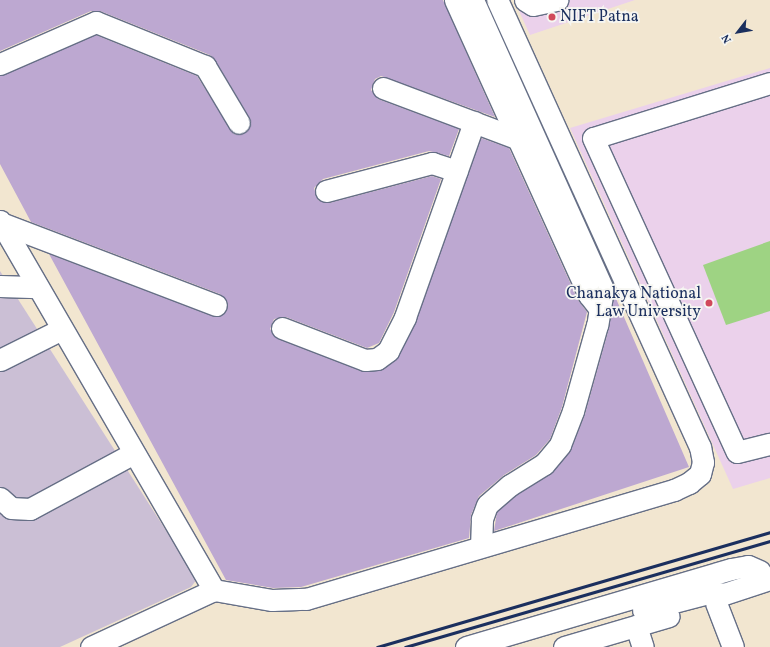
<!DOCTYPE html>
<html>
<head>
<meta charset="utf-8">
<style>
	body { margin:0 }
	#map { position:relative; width:770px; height:647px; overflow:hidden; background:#f2e6d0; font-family:Vollkorn,serif }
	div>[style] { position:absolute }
	.built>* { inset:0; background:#ebd1eb }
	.industrial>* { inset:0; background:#cbbfd5 }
	.green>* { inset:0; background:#9ed383 }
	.building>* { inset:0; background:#bda8d1 }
	.roads { filter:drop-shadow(1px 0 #666f86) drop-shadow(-1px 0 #666f86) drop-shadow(0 1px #666f86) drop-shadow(0 -1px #666f86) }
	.minor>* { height:21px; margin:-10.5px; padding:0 10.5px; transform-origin:10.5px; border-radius:10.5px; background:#fff }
	.rail>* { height:3px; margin:-1.5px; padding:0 1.5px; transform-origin:1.5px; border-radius:1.5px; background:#1b2f5e }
	.dots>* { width:11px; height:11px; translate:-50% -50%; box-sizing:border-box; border:2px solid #f6f6f2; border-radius:50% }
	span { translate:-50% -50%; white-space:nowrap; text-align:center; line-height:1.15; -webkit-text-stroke:3.5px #f6f6f2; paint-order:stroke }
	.poi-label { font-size:16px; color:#1b2f5e }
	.left { translate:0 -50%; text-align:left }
	.right { translate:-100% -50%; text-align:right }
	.north { position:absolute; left:718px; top:12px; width:40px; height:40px; -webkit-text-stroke:3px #f6f6f2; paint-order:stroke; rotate:239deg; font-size:11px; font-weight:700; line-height:16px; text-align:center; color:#1b2f5e }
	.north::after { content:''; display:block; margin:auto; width:14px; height:18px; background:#1b2f5e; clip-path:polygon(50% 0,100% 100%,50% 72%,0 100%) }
</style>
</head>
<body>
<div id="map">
	<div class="built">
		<div style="clip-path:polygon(514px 0,635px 0,530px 35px)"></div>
		<div style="clip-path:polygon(770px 68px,770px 478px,733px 489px,570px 128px)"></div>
	</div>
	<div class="industrial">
		<div style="clip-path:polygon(0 271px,197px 579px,191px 587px,60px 647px,0 647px)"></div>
	</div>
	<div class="green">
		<div style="clip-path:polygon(770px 241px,770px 311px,726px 325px,703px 265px)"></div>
	</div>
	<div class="building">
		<div style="clip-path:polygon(0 0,443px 0,495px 117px,381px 76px,375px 79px,371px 90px,378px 99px,459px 129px,449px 156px,429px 151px,323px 179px,314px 188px,318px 200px,329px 203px,432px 176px,441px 179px,394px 312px,379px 343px,367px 348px,286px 317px,274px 319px,270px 329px,278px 339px,361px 371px,378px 371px,395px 361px,416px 321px,481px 138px,509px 148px,578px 300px,587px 312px,562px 407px,550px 439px,536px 455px,504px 475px,479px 496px,471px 515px,469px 538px,301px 587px,273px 588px,226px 580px,49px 254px,212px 316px,224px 314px,228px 303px,220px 294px,31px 222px,0 164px,0 76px,96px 35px,197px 76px,234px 134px,240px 135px,249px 129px,249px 117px,215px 60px,210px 55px,100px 11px,91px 11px,0 51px)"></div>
		<div style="clip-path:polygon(614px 294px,689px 467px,494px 531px,497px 512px,517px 495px,550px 474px,571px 450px,585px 414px,609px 328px)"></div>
	</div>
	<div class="roads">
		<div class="minor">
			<div style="left:455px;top:0;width:324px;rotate:65.6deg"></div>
			<div style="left:589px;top:295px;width:18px;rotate:52deg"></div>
			<div style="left:473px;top:0;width:317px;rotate:65.8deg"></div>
			<div style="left:603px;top:289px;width:36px;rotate:99deg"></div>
			<div style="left:597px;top:325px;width:89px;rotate:105.6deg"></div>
			<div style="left:573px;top:411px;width:36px;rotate:111deg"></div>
			<div style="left:560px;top:445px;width:25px;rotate:130deg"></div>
			<div style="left:544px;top:464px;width:40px;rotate:148deg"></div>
			<div style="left:510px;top:485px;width:30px;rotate:139deg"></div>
			<div style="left:487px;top:505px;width:15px;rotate:110deg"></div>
			<div style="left:482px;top:519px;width:27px;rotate:92deg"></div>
			<div style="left:525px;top:0;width:9px;rotate:32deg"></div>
			<div style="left:533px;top:5px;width:25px;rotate:-12deg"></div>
			<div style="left:0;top:64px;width:105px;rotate:-23.6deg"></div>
			<div style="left:96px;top:22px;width:118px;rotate:22deg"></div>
			<div style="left:205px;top:66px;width:66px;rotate:59.2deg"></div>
			<div style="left:770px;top:83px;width:185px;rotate:162.7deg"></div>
			<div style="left:593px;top:138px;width:345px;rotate:65.4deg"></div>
			<div style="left:737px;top:452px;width:34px;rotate:-14deg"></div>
			<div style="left:383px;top:88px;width:145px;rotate:20.6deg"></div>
			<div style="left:519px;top:139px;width:7px;rotate:-16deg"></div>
			<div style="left:326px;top:191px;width:110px;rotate:-14.8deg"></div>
			<div style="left:432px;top:163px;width:26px;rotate:18deg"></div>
			<div style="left:0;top:221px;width:427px;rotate:59.9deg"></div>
			<div style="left:1px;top:223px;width:230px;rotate:20.9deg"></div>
			<div style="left:0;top:286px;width:38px;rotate:2deg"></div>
			<div style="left:282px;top:328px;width:89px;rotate:21.1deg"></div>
			<div style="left:365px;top:360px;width:12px;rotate:-5deg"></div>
			<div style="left:377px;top:359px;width:14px;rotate:-36deg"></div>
			<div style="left:388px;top:351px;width:38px;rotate:-63deg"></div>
			<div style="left:405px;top:317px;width:207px;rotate:-70.5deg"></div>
			<div style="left:0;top:360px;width:69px;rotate:-26.6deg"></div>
			<div style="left:0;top:498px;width:15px;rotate:42deg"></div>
			<div style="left:11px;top:508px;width:19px;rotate:3deg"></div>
			<div style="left:30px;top:509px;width:118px;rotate:-28.3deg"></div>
			<div style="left:716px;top:603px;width:47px;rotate:68.9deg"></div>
			<div style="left:643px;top:610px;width:71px;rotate:-14.6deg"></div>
			<div style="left:712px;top:592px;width:12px;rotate:9deg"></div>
			<div style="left:724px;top:594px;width:48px;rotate:-18.1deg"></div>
			<div style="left:636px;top:626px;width:22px;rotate:72deg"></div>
			<div style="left:91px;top:647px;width:136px;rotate:-24.9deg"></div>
			<div style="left:214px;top:590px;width:59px;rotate:9.8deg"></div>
			<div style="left:272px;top:600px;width:34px;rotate:-2deg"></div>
			<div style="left:306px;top:599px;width:384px;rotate:-16.5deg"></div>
			<div style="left:674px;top:490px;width:17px;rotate:-25deg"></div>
			<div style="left:689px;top:483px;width:14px;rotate:-39deg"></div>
			<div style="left:700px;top:474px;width:12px;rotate:-76deg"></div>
			<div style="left:703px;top:462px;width:15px;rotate:-101deg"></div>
			<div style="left:700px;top:447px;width:491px;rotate:-114.4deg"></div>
			<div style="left:466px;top:647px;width:276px;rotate:-16.4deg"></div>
			<div style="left:731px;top:569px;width:17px;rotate:-10deg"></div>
			<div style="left:748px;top:566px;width:13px;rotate:23deg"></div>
			<div style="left:564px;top:647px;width:109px;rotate:-16.4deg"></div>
		</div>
	</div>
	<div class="rail">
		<div style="left:377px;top:647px;width:409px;rotate:-16.3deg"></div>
		<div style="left:405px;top:647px;width:380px;rotate:-16.2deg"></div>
	</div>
	<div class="dots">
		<div style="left:552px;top:17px;background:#d1495b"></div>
		<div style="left:709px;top:303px;background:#d1495b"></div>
	</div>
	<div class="poi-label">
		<span class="left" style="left:560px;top:17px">NIFT Patna</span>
		<span class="right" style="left:701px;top:303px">Chanakya National<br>Law University</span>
	</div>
	<div class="north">N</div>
</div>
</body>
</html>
